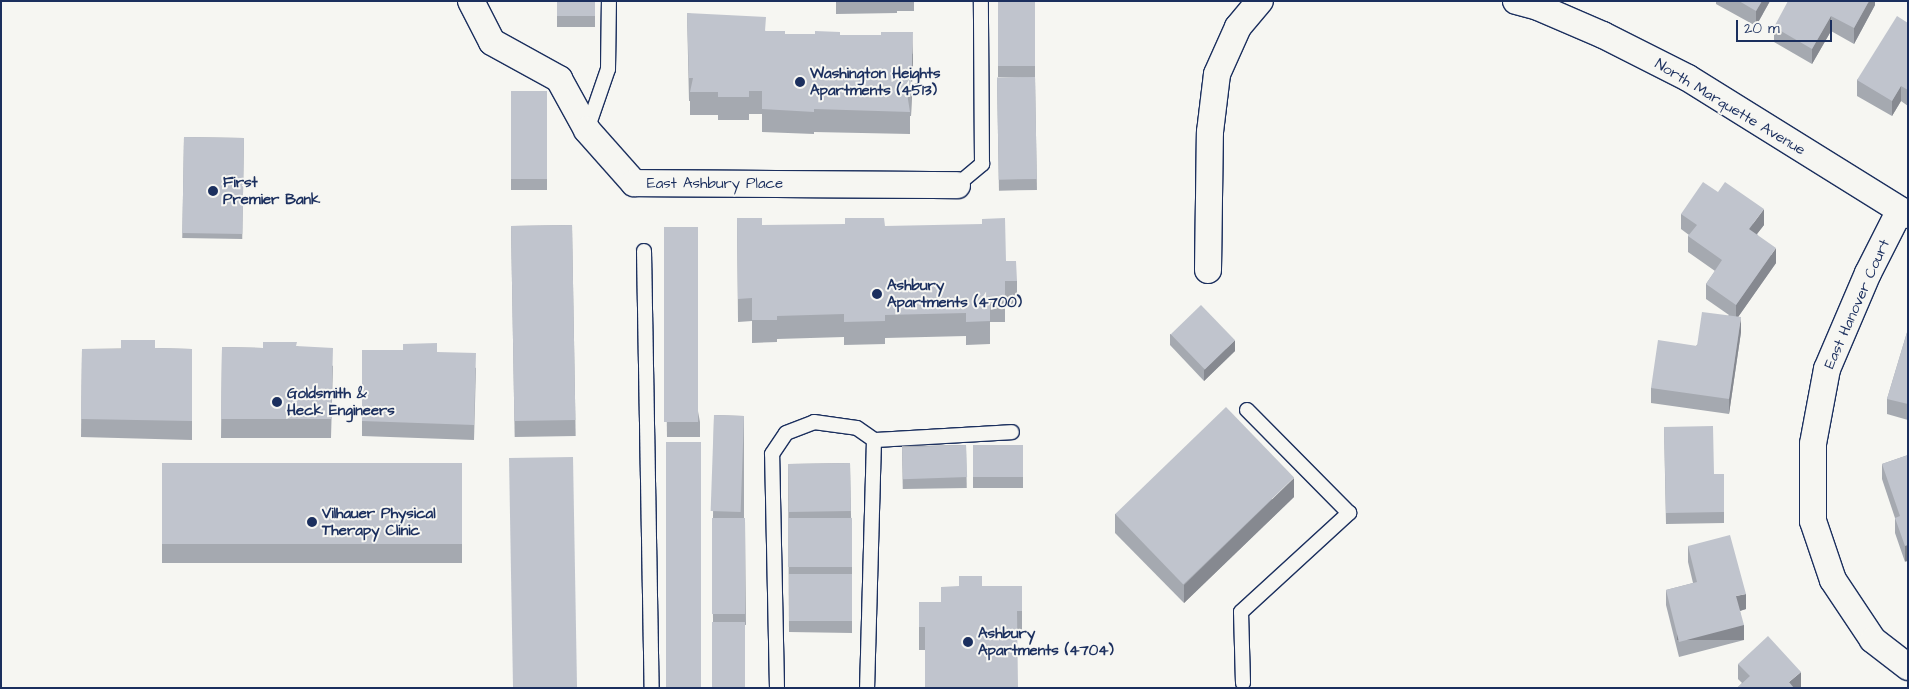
<!DOCTYPE html>
<html>
<head>
<meta charset="utf-8">
<style>
	body { margin:0 }
	#map { position:relative; width:1909px; height:689px; overflow:hidden; background:#f6f6f2; font-family:"Architects Daughter",sans-serif }
	div>[style] { position:absolute }
	.roads { filter:drop-shadow(1px 0 #1b2f5e) drop-shadow(-1px 0 #1b2f5e) drop-shadow(0 1px #1b2f5e) drop-shadow(0 -1px #1b2f5e) }
	.service>* { height:14px; margin:-7px; padding:0 7px; transform-origin:7px; border-radius:7px; background:#f6f6f2 }
	.minor>* { height:26px; margin:-13px; padding:0 13px; transform-origin:13px; border-radius:13px; background:#f6f6f2 }
	.wall>* { inset:0; background:#a5a9b0; transform-origin:0 0 }
	.shaded-wall>* { inset:0; background:#868990; transform-origin:0 0 }
	.building>* { inset:0; background:#c0c4cd; transform-origin:0 0 }
	.dots>* { width:14px; height:14px; translate:-50% -50%; box-sizing:border-box; border:2px solid #f6f6f2; border-radius:50% }
	span { translate:-50% -50%; white-space:nowrap; text-align:center; line-height:1.15; -webkit-text-stroke:4px #f6f6f2; paint-order:stroke }
	.poi-label { font-size:15px; color:#1b2f5e; font-weight:700 }
	.left { translate:0 -50%; text-align:left }
	.street-label { font-size:15px; color:#1b2f5e }
	.frame { position:absolute; inset:0; border:2px solid #1b2f5e; pointer-events:none }
	.scale { position:absolute; left:1736px; top:20px; width:96px; height:22px; box-sizing:border-box; border:2px solid #1b2f5e; border-top:0; padding-left:6px; font-size:15px; line-height:18px; white-space:nowrap; color:#1b2f5e; -webkit-text-stroke:4px #f6f6f2; paint-order:stroke }
</style>
</head>
<body>
<div id="map">
	<div class="roads">
		<div class="service">
			<div style="left:587px;top:130px;width:65px;rotate:-71deg"></div>
			<div style="left:608px;top:69px;width:68px;rotate:-89.2deg"></div>
			<div style="left:957px;top:185px;width:33px;rotate:-40deg"></div>
			<div style="left:982px;top:164px;width:163px;rotate:-90.4deg"></div>
			<div style="left:644px;top:251px;width:437px;rotate:89deg"></div>
			<div style="left:874px;top:440px;width:138px;rotate:-3.3deg"></div>
			<div style="left:1243px;top:683px;width:71px;rotate:-91.6deg"></div>
			<div style="left:1241px;top:612px;width:147px;rotate:-42.5deg"></div>
			<div style="left:1349px;top:513px;width:145px;rotate:-134.7deg"></div>
			<div style="left:777px;top:688px;width:234px;rotate:-91.2deg"></div>
			<div style="left:772px;top:454px;width:25px;rotate:-56deg"></div>
			<div style="left:786px;top:433px;width:30px;rotate:-21deg"></div>
			<div style="left:814px;top:422px;width:43px;rotate:7.9deg"></div>
			<div style="left:857px;top:428px;width:21px;rotate:35deg"></div>
			<div style="left:874px;top:440px;width:248px;rotate:91.6deg"></div>
		</div>
		<div class="minor">
			<div style="left:471px;top:1px;width:46px;rotate:62.9deg"></div>
			<div style="left:492px;top:42px;width:77px;rotate:28.9deg"></div>
			<div style="left:559px;top:79px;width:58px;rotate:61.2deg"></div>
			<div style="left:587px;top:130px;width:71px;rotate:48.4deg"></div>
			<div style="left:634px;top:183px;width:323px;rotate:0.4deg"></div>
			<div style="left:1516px;top:1px;width:23px;rotate:15deg"></div>
			<div style="left:1538px;top:7px;width:71px;rotate:23.3deg"></div>
			<div style="left:1603px;top:35px;width:95px;rotate:26.8deg"></div>
			<div style="left:1688px;top:78px;width:259px;rotate:31.9deg"></div>
			<div style="left:1900px;top:210px;width:71px;rotate:116.9deg"></div>
			<div style="left:1868px;top:273px;width:104px;rotate:113.1deg"></div>
			<div style="left:1827px;top:369px;width:76px;rotate:100.6deg"></div>
			<div style="left:1813px;top:444px;width:77px;rotate:90deg"></div>
			<div style="left:1813px;top:521px;width:62px;rotate:71.3deg"></div>
			<div style="left:1833px;top:580px;width:72px;rotate:56.3deg"></div>
			<div style="left:1873px;top:640px;width:44px;rotate:37.6deg"></div>
			<div style="left:1208px;top:270px;width:138px;rotate:-89.2deg"></div>
			<div style="left:1210px;top:132px;width:58px;rotate:-83.1deg"></div>
			<div style="left:1217px;top:74px;width:51px;rotate:-65.9deg"></div>
			<div style="left:1238px;top:27px;width:34px;rotate:-50deg"></div>
		</div>
	</div>
	<div class="wall">
		<div style="left:557px;top:1px;width:38px;height:26px"></div>
		<div style="clip-path:polygon(836px 1px,914px 1px,914px 11px,897px 11px,897px 13px,836px 14px)"></div>
		<div style="left:998px;top:1px;width:37px;height:76px"></div>
		<div style="clip-path:polygon(1716px 1px,1770px 1px,1756px 26px,1716px 4px)"></div>
		<div style="clip-path:polygon(1875px 1px,1875px 5px,1854px 44px,1831px 31px,1812px 64px,1774px 42px,1774px 27px)"></div>
		<div style="clip-path:polygon(687px 13px,766px 31px,785px 34px,840px 35px,913px 54px,911px 116px,910px 116px,910px 134px,814px 132px,814px 134px,762px 132px,762px 114px,749px 114px,749px 120px,718px 120px,718px 115px,690px 115px,690px 101px,689px 101px)"></div>
		<div style="clip-path:polygon(1908px 23px,1908px 106px,1901px 101px,1892px 116px,1857px 96px,1857px 80px)"></div>
		<div style="left:1035px;top:77px;width:113px;height:38px;rotate:89deg"></div>
		<div style="left:511px;top:91px;width:36px;height:99px"></div>
		<div style="left:184px;top:137px;width:60px;height:101px;rotate:1deg"></div>
		<div style="clip-path:polygon(1681px 214px,1764px 225px,1757px 234px,1776px 263px,1738px 317px,1741px 332px,1729px 414px,1651px 403px,1651px 388px,1729px 315px,1706px 299px,1706px 284px,1715px 271px,1688px 252px,1688px 236px,1689px 235px,1681px 229px)"></div>
		<div style="clip-path:polygon(737px 218px,762px 225px,885px 226px,1006px 261px,1017px 281px,1017px 304px,1005px 304px,1005px 322px,990px 322px,990px 344px,966px 345px,966px 336px,885px 338px,885px 344px,844px 345px,844px 337px,777px 339px,777px 342px,752px 343px,752px 321px,738px 322px)"></div>
		<div style="left:572px;top:225px;width:211px;height:61px;rotate:89deg"></div>
		<div style="clip-path:polygon(664px 227px,700px 422px,700px 437px,667px 437px)"></div>
		<div style="clip-path:polygon(1908px 329px,1908px 420px,1887px 414px,1887px 399px)"></div>
		<div style="clip-path:polygon(1170px 334px,1235px 351px,1204px 381px,1170px 345px)"></div>
		<div style="clip-path:polygon(297px 346px,333px 366px,331px 438px,221px 438px,222px 347px,263px 348px)"></div>
		<div style="clip-path:polygon(155px 348px,192px 349px,192px 440px,81px 437px,82px 349px)"></div>
		<div style="clip-path:polygon(362px 350px,437px 352px,476px 368px,474px 440px,362px 436px)"></div>
		<div style="clip-path:polygon(714px 415px,744px 416px,744px 518px,745px 518px,746px 625px,713px 622px,712px 518px,713px 518px)"></div>
		<div style="clip-path:polygon(1664px 427px,1714px 474px,1724px 474px,1724px 523px,1666px 524px)"></div>
		<div style="left:966px;top:445px;width:43px;height:64px;rotate:89deg"></div>
		<div style="left:1023px;top:445px;width:43px;height:50px;rotate:90deg"></div>
		<div style="clip-path:polygon(1908px 455px,1908px 561px,1905px 562px,1895px 533px,1895px 518px,1882px 479px,1882px 464px)"></div>
		<div style="left:162px;top:463px;width:300px;height:100px"></div>
		<div style="clip-path:polygon(850px 463px,852px 567px,852px 633px,789px 632px,788px 464px)"></div>
		<div style="clip-path:polygon(1294px 497px,1184px 603px,1115px 533px,1115px 514px)"></div>
		<div style="clip-path:polygon(1688px 546px,1746px 609px,1740px 611px,1744px 640px,1679px 657px,1666px 605px,1666px 590px,1693px 583px,1688px 562px)"></div>
		<div style="clip-path:polygon(982px 586px,1022px 586px,1022px 634px,1017px 634px,925px 650px,919px 650px,919px 602px,941px 602px)"></div>
		<div style="clip-path:polygon(1738px 664px,1801px 687px,1800px 688px,1737px 688px,1742px 683px,1738px 679px)"></div>
	</div>
	<div class="shaded-wall">
		<div style="clip-path:polygon(1762px 1px,1770px 1px,1756px 26px,1756px 11px)"></div>
		<div style="clip-path:polygon(1869px 1px,1875px 1px,1875px 5px,1854px 44px,1854px 28px)"></div>
		<div style="clip-path:polygon(1831px 16px,1831px 31px,1812px 64px,1812px 49px)"></div>
		<div style="clip-path:polygon(913px 32px,913px 54px,911px 116px,911px 93px)"></div>
		<div style="clip-path:polygon(1901px 86px,1901px 101px,1892px 116px,1892px 101px)"></div>
		<div style="clip-path:polygon(1764px 209px,1764px 225px,1749px 244px,1749px 229px)"></div>
		<div style="clip-path:polygon(1776px 248px,1776px 263px,1736px 320px,1736px 305px)"></div>
		<div style="clip-path:polygon(1741px 317px,1741px 332px,1729px 414px,1729px 399px)"></div>
		<div style="clip-path:polygon(1235px 340px,1235px 351px,1204px 381px,1204px 370px)"></div>
		<div style="clip-path:polygon(1294px 478px,1294px 497px,1184px 603px,1184px 585px)"></div>
		<div style="left:1908px;top:545px;width:16px;height:3px;rotate:90deg"></div>
		<div style="clip-path:polygon(1746px 594px,1746px 609px,1736px 612px,1736px 596px)"></div>
		<div style="left:1744px;top:625px;width:15px;height:67px;rotate:90deg"></div>
		<div style="clip-path:polygon(1801px 672px,1801px 687px,1800px 688px,1789px 688px,1789px 682px)"></div>
	</div>
	<div class="building">
		<div style="left:557px;top:1px;width:38px;height:15px"></div>
		<div style="left:998px;top:1px;width:37px;height:65px"></div>
		<div style="clip-path:polygon(1739px 1px,1762px 1px,1756px 11px)"></div>
		<div style="clip-path:polygon(1788px 1px,1869px 1px,1854px 28px,1831px 16px,1812px 49px,1774px 27px)"></div>
		<div style="clip-path:polygon(687px 13px,766px 17px,765px 31px,785px 31px,785px 34px,815px 34px,815px 31px,840px 32px,840px 35px,881px 35px,881px 32px,913px 32px,911px 93px,907px 93px,910px 112px,814px 109px,814px 112px,762px 109px,762px 91px,749px 91px,749px 97px,718px 97px,718px 92px,690px 92px,693px 78px,689px 78px)"></div>
		<div style="clip-path:polygon(1897px 16px,1908px 23px,1908px 90px,1901px 86px,1892px 101px,1857px 80px)"></div>
		<div style="left:1035px;top:77px;width:102px;height:38px;rotate:89deg"></div>
		<div style="left:511px;top:91px;width:36px;height:88px"></div>
		<div style="left:184px;top:137px;width:60px;height:96px;rotate:1deg"></div>
		<div style="clip-path:polygon(1703px 182px,1718px 192px,1725px 182px,1764px 209px,1749px 229px,1776px 248px,1736px 305px,1706px 284px,1722px 260px,1688px 236px,1697px 225px,1681px 214px)"></div>
		<div style="clip-path:polygon(737px 218px,762px 218px,762px 225px,845px 224px,845px 218px,884px 218px,885px 226px,982px 224px,982px 219px,1005px 218px,1006px 261px,1016px 261px,1017px 281px,1005px 281px,1005px 299px,990px 299px,990px 321px,966px 322px,966px 313px,885px 315px,885px 321px,844px 322px,844px 314px,777px 316px,777px 320px,752px 320px,752px 298px,738px 299px)"></div>
		<div style="left:572px;top:225px;width:195px;height:61px;rotate:89deg"></div>
		<div style="left:664px;top:227px;width:34px;height:195px"></div>
		<div style="left:1201px;top:305px;width:49px;height:42px;rotate:46deg"></div>
		<div style="clip-path:polygon(1702px 312px,1741px 317px,1729px 399px,1651px 388px,1658px 340px,1697px 346px)"></div>
		<div style="clip-path:polygon(1908px 329px,1908px 404px,1887px 399px)"></div>
		<div style="clip-path:polygon(121px 340px,155px 340px,155px 348px,192px 349px,192px 421px,81px 419px,82px 349px,121px 349px)"></div>
		<div style="clip-path:polygon(263px 342px,297px 342px,296px 346px,333px 348px,331px 419px,221px 419px,222px 347px,263px 348px)"></div>
		<div style="clip-path:polygon(437px 343px,437px 352px,476px 353px,474px 425px,362px 421px,362px 350px,403px 350px,403px 344px)"></div>
		<div style="left:1226px;top:407px;width:98px;height:154px;rotate:46deg"></div>
		<div style="left:714px;top:415px;width:30px;height:96px;rotate:2deg"></div>
		<div style="clip-path:polygon(1713px 426px,1714px 474px,1724px 474px,1724px 512px,1666px 513px,1664px 427px)"></div>
		<div style="left:666px;top:442px;width:35px;height:246px"></div>
		<div style="left:966px;top:445px;width:32px;height:64px;rotate:88deg"></div>
		<div style="left:1023px;top:445px;width:32px;height:50px;rotate:90deg"></div>
		<div style="clip-path:polygon(1908px 455px,1908px 545px,1905px 546px,1895px 518px,1900px 516px,1882px 464px)"></div>
		<div style="left:573px;top:457px;width:231px;height:64px;rotate:89deg"></div>
		<div style="left:162px;top:463px;width:300px;height:81px"></div>
		<div style="left:850px;top:463px;width:48px;height:62px;rotate:89deg"></div>
		<div style="left:712px;top:518px;width:33px;height:96px"></div>
		<div style="left:788px;top:518px;width:64px;height:49px"></div>
		<div style="clip-path:polygon(1730px 535px,1746px 594px,1736px 596px,1744px 625px,1679px 642px,1666px 590px,1697px 582px,1688px 546px)"></div>
		<div style="left:789px;top:574px;width:63px;height:47px"></div>
		<div style="clip-path:polygon(959px 576px,982px 576px,982px 586px,1022px 586px,1022px 611px,1017px 611px,1018px 688px,925px 688px,925px 627px,919px 627px,919px 602px,941px 602px,941px 587px,959px 586px)"></div>
		<div style="left:712px;top:622px;width:33px;height:66px"></div>
		<div style="clip-path:polygon(1768px 636px,1801px 672px,1789px 682px,1794px 688px,1737px 688px,1750px 676px,1738px 664px)"></div>
	</div>
	<div class="dots">
		<div style="left:800px;top:82px;background:#1b2f5e"></div>
		<div style="left:213px;top:191px;background:#1b2f5e"></div>
		<div style="left:877px;top:294px;background:#1b2f5e"></div>
		<div style="left:277px;top:402px;background:#1b2f5e"></div>
		<div style="left:312px;top:522px;background:#1b2f5e"></div>
		<div style="left:968px;top:642px;background:#1b2f5e"></div>
	</div>
	<div class="poi-label">
		<span class="left" style="left:810px;top:82px">Washington Heights<br>Apartments (4513)</span>
		<span class="left" style="left:223px;top:191px">First<br>Premier Bank</span>
		<span class="left" style="left:887px;top:294px">Ashbury<br>Apartments (4700)</span>
		<span class="left" style="left:287px;top:402px">Goldsmith &amp;<br>Heck Engineers</span>
		<span class="left" style="left:322px;top:522px">Vilhauer Physical<br>Therapy Clinic</span>
		<span class="left" style="left:978px;top:642px">Ashbury<br>Apartments (4704)</span>
	</div>
	<div class="street-label">
		<span style="left:1730px;top:107px;rotate:31deg">North Marquette Avenue</span>
		<span style="left:715px;top:184px">East Ashbury Place</span>
		<span style="left:1857px;top:304px;rotate:-66deg">East Hanover Court</span>
	</div>
	<div class="frame"></div>
	<div class="scale">20 m</div>
</div>
</body>
</html>
